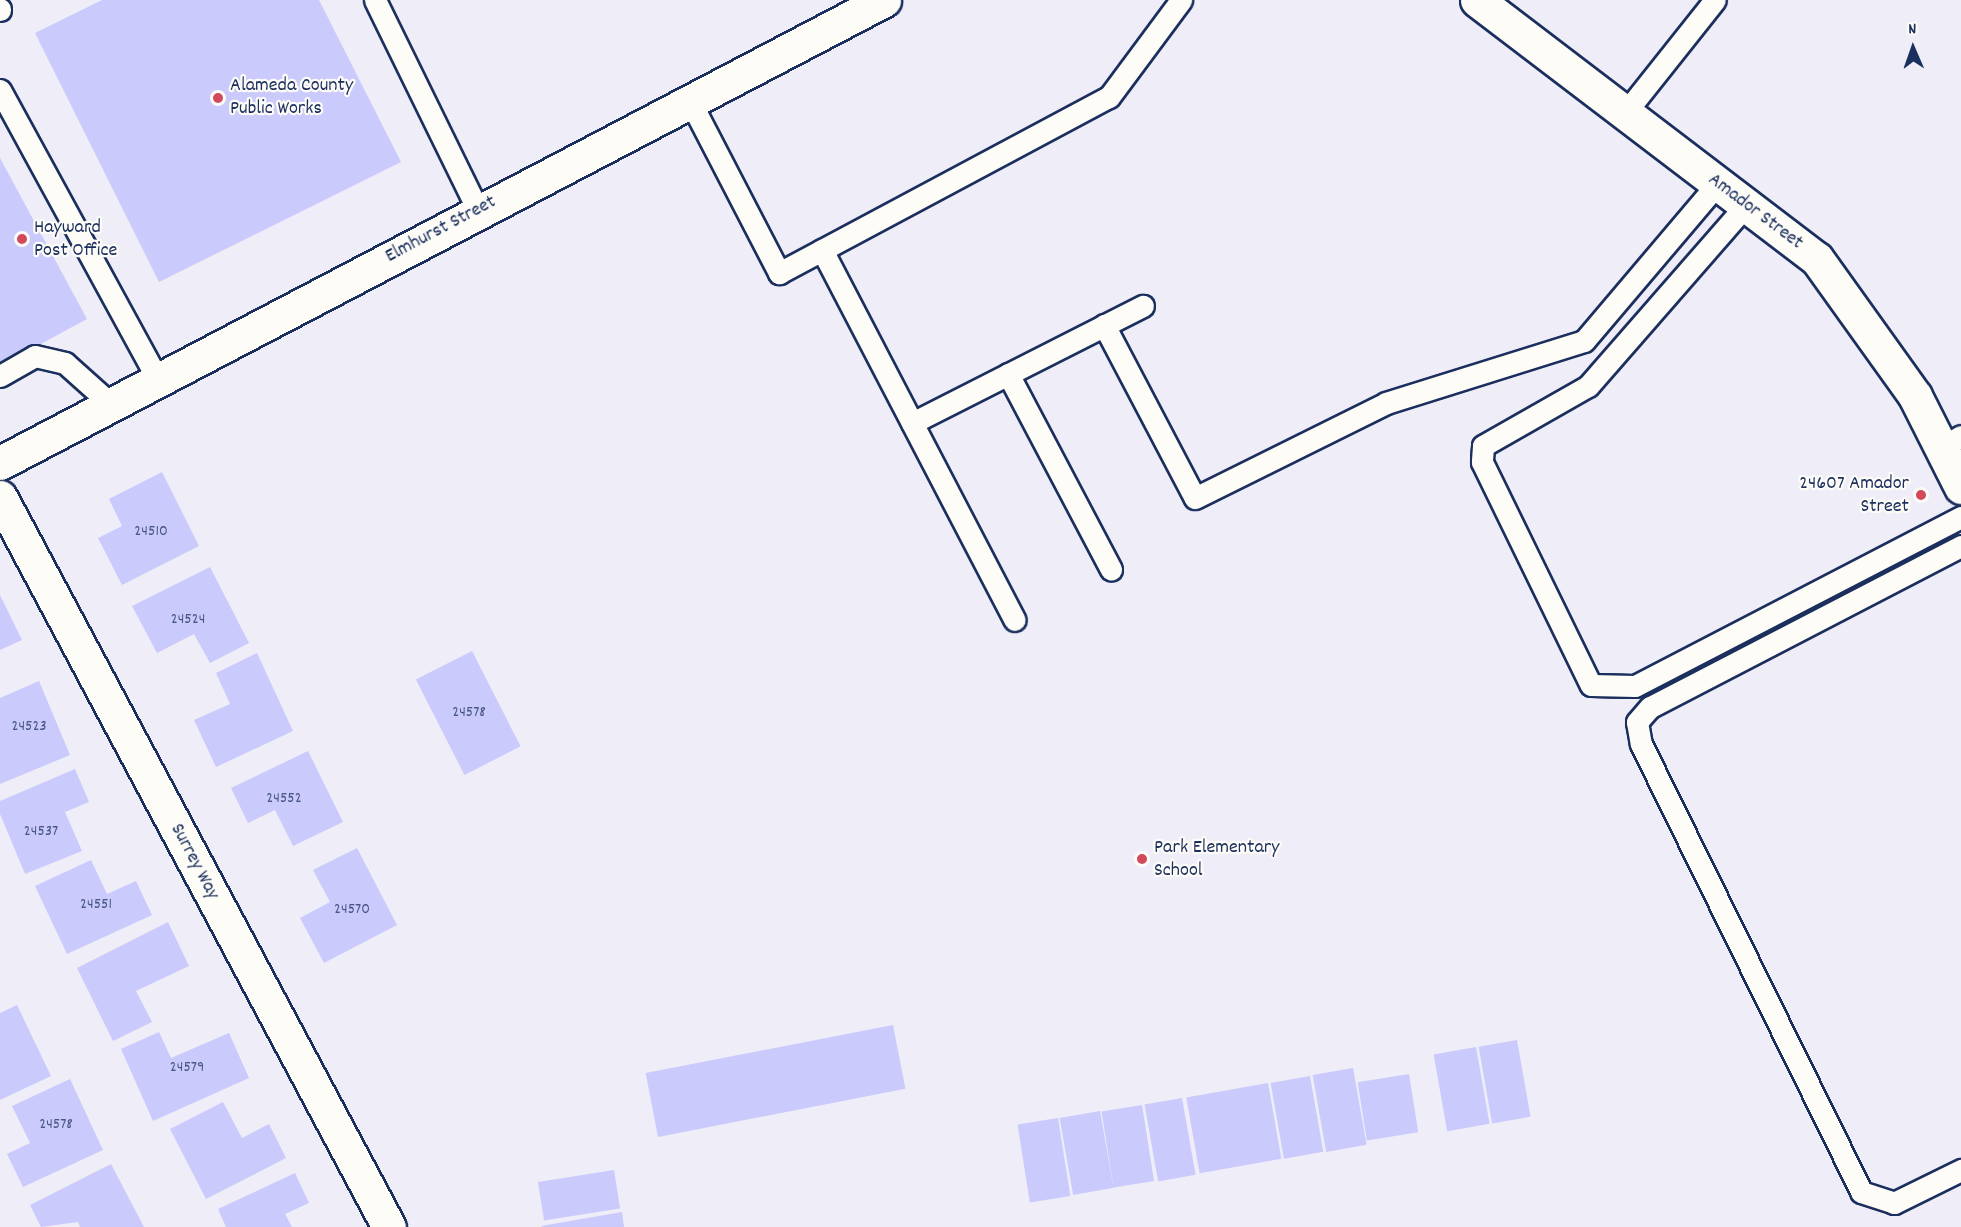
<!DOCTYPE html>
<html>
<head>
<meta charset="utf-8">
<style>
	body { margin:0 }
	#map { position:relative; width:1961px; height:1227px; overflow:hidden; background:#eeedf8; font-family:Dekko,sans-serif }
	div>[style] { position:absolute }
	.building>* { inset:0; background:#cbcafc; transform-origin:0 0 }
	.roads { filter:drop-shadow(2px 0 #1b2f5e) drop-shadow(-2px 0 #1b2f5e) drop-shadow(0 2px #1b2f5e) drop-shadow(0 -2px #1b2f5e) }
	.lane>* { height:21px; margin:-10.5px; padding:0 10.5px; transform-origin:10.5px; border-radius:10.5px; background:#fdfcf7 }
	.street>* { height:33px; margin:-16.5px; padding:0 16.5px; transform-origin:16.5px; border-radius:16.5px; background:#fdfcf7 }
	.secondary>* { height:33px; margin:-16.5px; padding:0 16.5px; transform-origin:16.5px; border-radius:16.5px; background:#fdfcf7 }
	.dots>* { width:16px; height:16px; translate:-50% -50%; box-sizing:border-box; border:3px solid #fdfcf7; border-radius:50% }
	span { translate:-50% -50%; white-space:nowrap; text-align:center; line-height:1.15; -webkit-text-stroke:4.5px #fdfcf7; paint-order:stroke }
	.number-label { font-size:16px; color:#475686 }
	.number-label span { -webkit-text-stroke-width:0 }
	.poi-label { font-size:20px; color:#1b2f5e }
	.left { translate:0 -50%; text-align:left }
	.right { translate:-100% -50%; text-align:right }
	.street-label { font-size:20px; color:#1b2f5e }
	.north { position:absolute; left:1883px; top:18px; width:60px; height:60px; -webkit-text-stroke:4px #fdfcf7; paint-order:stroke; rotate:358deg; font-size:16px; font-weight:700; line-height:24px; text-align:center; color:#1b2f5e }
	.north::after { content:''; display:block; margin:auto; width:21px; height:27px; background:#1b2f5e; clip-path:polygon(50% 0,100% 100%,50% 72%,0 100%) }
</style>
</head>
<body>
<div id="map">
	<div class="building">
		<div style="clip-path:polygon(102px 0,319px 0,401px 162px,159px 282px,35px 33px)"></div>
		<div style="clip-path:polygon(0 158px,87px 319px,0 366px)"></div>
		<div style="clip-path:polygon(162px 472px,199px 546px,122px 585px,98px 538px,122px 526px,109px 499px)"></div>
		<div style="clip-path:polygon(210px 567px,249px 643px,210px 663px,194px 634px,157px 653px,132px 606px)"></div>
		<div style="clip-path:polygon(0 595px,22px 640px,0 650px)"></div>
		<div style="left:472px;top:651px;width:107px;height:63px;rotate:63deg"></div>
		<div style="clip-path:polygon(257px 653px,293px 731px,216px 767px,194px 720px,230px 704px,216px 673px)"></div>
		<div style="clip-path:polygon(39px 681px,70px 755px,0 784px,0 698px)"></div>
		<div style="clip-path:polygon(308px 751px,343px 822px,293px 846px,275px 810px,248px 823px,231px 788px)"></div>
		<div style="clip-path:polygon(75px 769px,89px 802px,65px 812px,82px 851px,25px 874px,0 814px,0 801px)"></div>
		<div style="clip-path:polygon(357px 848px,397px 925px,324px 963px,300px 918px,330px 902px,313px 870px)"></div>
		<div style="clip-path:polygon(91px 860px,107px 894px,136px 881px,152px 915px,67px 954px,35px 886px)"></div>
		<div style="clip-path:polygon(168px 922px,189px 966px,136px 991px,152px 1022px,113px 1041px,77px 968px)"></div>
		<div style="clip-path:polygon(17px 1005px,51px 1076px,0 1100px,0 1013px)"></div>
		<div style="left:893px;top:1025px;width:65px;height:252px;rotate:79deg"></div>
		<div style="clip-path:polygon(159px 1032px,171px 1058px,229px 1033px,249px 1078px,153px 1121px,121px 1049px)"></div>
		<div style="left:1517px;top:1040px;width:78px;height:39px;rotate:80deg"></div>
		<div style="left:1476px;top:1047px;width:78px;height:43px;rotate:80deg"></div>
		<div style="left:1353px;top:1068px;width:78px;height:41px;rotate:80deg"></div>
		<div style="left:1409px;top:1074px;width:59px;height:52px;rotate:81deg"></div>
		<div style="left:1310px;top:1076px;width:77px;height:40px;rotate:80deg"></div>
		<div style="clip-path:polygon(70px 1079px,103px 1150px,23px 1187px,7px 1154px,30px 1143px,12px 1106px)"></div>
		<div style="left:1268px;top:1083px;width:77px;height:83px;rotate:80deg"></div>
		<div style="left:1182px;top:1098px;width:78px;height:38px;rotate:80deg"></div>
		<div style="clip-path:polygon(223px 1102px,242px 1138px,269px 1124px,286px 1158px,206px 1199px,170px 1129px)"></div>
		<div style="left:1142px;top:1105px;width:77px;height:41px;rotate:81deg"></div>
		<div style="left:1100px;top:1111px;width:78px;height:41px;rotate:80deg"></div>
		<div style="left:1058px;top:1118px;width:79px;height:41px;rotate:81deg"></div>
		<div style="clip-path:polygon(111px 1164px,144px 1227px,80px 1227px,78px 1222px,41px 1227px,30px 1205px)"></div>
		<div style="left:614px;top:1170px;width:39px;height:77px;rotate:81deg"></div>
		<div style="clip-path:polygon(295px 1173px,309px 1203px,285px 1214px,292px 1227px,226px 1227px,218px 1209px)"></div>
		<div style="clip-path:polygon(622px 1212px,624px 1227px,542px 1227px,541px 1226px)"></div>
	</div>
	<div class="roads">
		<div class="lane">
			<div style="left:375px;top:0;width:234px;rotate:63.9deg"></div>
			<div style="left:0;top:9px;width:1px;rotate:90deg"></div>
			<div style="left:0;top:90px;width:332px;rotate:61.4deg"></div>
			<div style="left:690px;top:101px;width:194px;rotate:62.6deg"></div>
			<div style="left:779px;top:273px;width:374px;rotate:-28.1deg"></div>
			<div style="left:1109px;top:97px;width:121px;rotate:-53.4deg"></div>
			<div style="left:1625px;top:113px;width:144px;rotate:-51.5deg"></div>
			<div style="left:1746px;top:205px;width:240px;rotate:131.1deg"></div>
			<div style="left:1588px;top:386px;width:121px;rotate:150.3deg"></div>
			<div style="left:1483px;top:446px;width:16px;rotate:94deg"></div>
			<div style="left:1482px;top:462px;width:248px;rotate:64deg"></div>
			<div style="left:1591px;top:685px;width:44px;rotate:1.3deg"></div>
			<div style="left:1635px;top:686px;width:367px;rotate:-27.4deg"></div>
			<div style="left:822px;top:250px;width:417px;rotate:62.5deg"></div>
			<div style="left:1104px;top:325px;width:195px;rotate:62.3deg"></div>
			<div style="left:1195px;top:498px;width:213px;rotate:-26.4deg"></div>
			<div style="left:1386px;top:403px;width:207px;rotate:-17.4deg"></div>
			<div style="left:1584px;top:341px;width:207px;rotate:-49.7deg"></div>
			<div style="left:1008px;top:374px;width:221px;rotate:62.2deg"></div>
			<div style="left:0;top:376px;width:40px;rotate:-29.7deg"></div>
			<div style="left:35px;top:356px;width:31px;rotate:13deg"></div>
			<div style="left:65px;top:363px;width:63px;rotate:41.8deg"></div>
			<div style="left:912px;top:423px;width:259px;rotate:-26.9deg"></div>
			<div style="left:1941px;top:448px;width:23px;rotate:-31deg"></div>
			<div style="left:1961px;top:546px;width:350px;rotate:152.6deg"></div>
			<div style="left:1650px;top:707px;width:20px;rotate:131deg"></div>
			<div style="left:1637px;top:722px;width:22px;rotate:80deg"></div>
			<div style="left:1641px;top:744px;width:499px;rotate:63.8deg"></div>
			<div style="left:1861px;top:1192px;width:35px;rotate:18deg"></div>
			<div style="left:1894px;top:1203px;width:75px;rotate:-26.2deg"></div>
		</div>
		<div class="street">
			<div style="left:0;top:463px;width:998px;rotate:-27.64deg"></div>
			<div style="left:0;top:497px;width:827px;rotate:61.95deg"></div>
		</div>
		<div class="secondary">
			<div style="left:1477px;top:0;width:427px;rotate:37.3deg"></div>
			<div style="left:1817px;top:259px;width:168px;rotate:54.4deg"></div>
			<div style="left:1915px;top:396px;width:102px;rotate:63.2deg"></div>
		</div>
	</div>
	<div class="dots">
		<div style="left:218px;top:98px;background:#d1495b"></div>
		<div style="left:22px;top:239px;background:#d1495b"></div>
		<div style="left:1921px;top:495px;background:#d1495b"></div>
		<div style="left:1142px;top:859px;background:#d1495b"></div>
	</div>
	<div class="number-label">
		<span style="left:151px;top:532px">24510</span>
		<span style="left:188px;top:620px">24524</span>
		<span style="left:469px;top:713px">24578</span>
		<span style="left:29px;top:727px">24523</span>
		<span style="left:284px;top:799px">24552</span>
		<span style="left:41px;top:832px">24537</span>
		<span style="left:96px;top:905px">24551</span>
		<span style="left:352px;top:910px">24570</span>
		<span style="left:187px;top:1068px">24579</span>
		<span style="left:56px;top:1125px">24578</span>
	</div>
	<div class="poi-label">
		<span class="left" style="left:230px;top:98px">Alameda County<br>Public Works</span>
		<span class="left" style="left:34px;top:240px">Hayward<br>Post Office</span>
		<span class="right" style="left:1909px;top:496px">24607 Amador<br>Street</span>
		<span class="left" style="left:1154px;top:860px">Park Elementary<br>School</span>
	</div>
	<div class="street-label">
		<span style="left:1755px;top:212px;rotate:37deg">Amador Street</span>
		<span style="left:441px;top:230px;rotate:-28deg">Elmhurst Street</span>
		<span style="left:194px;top:862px;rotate:62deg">Surrey Way</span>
	</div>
	<div class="north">N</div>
</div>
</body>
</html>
